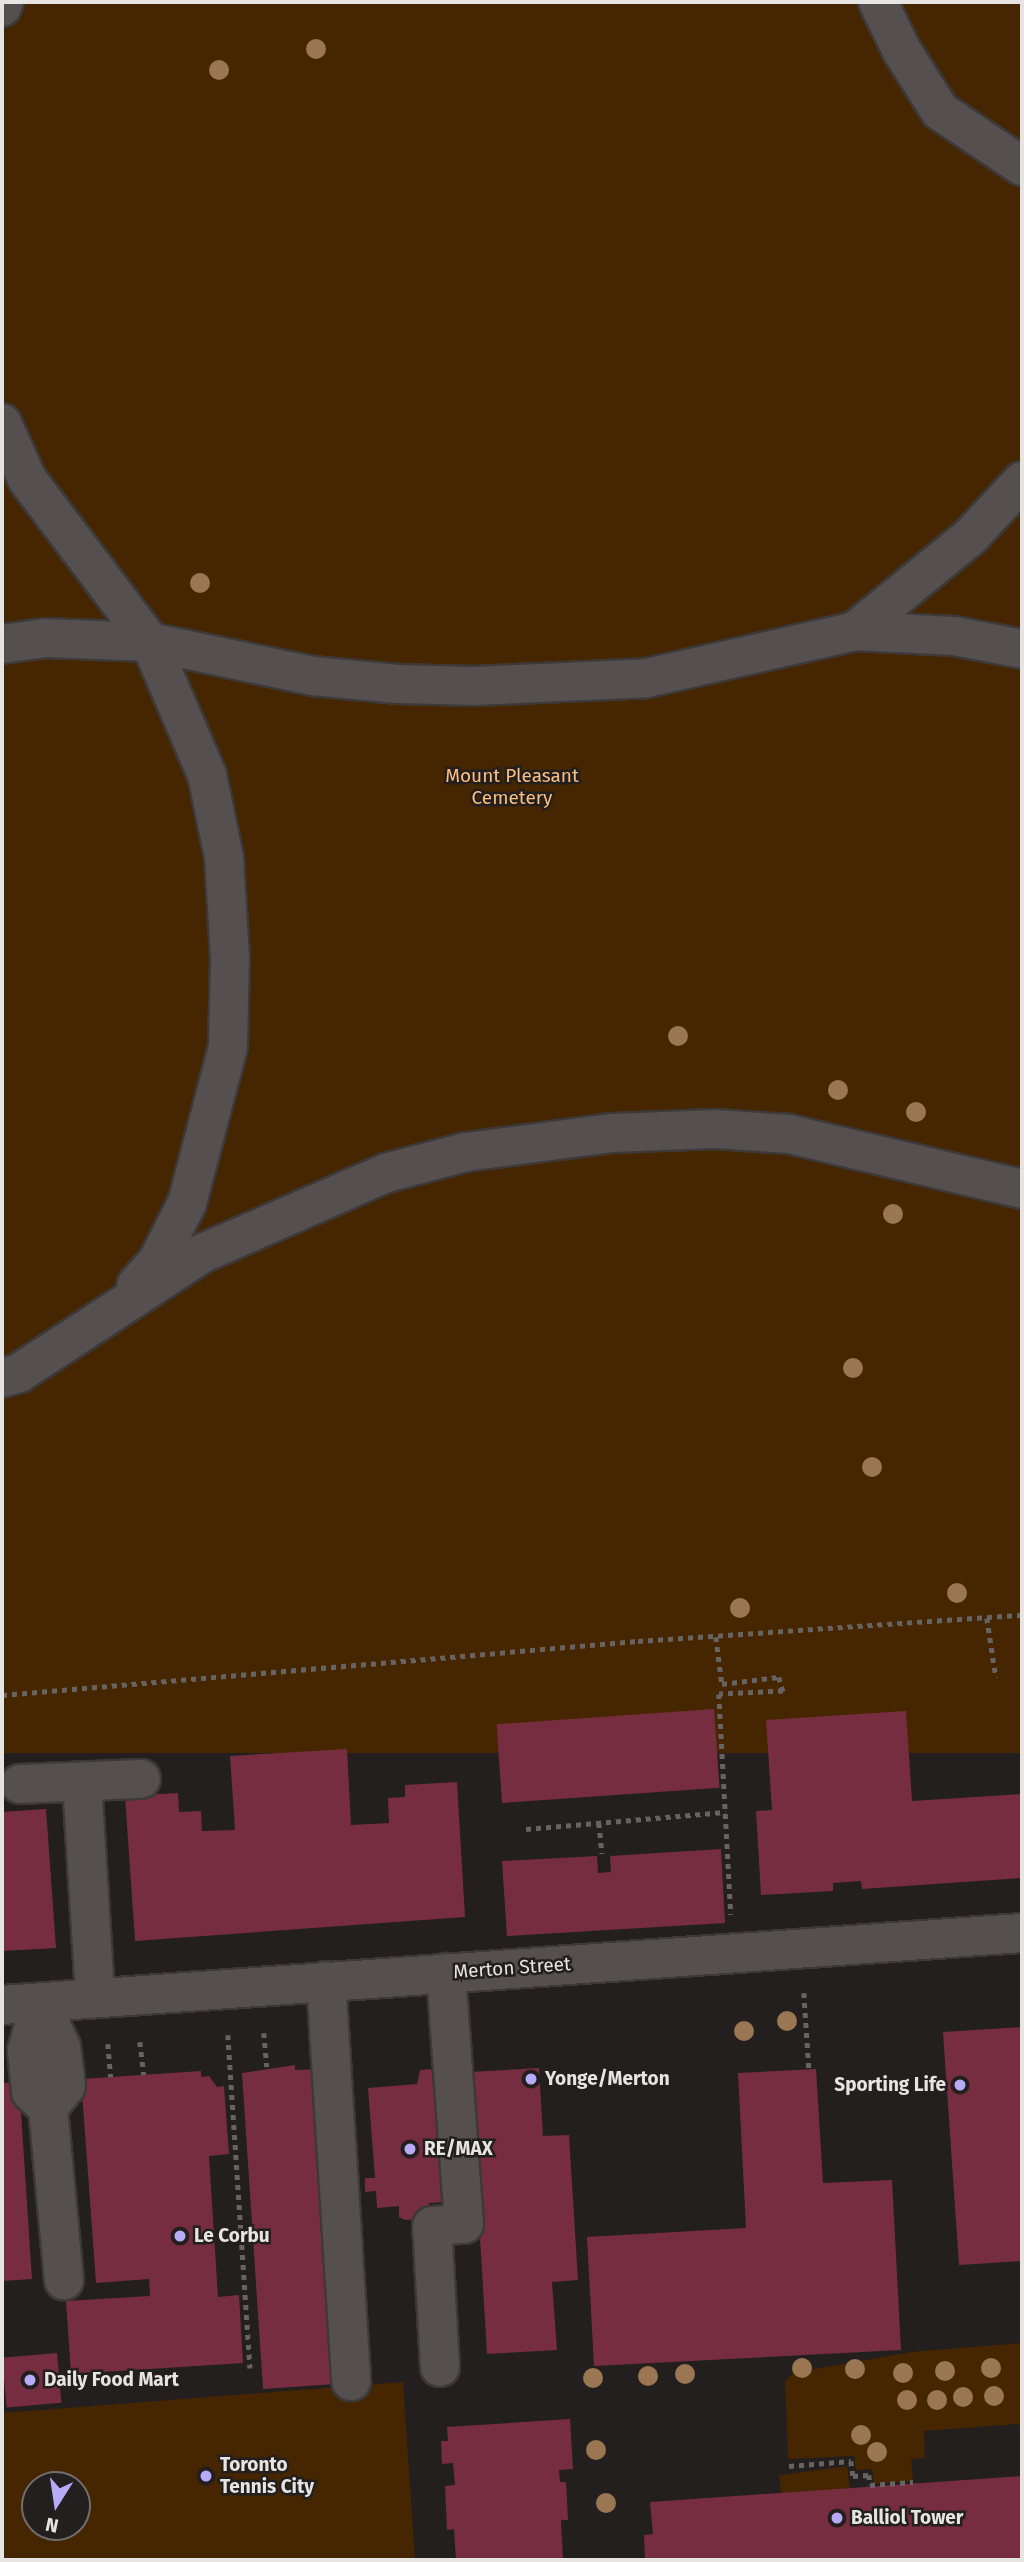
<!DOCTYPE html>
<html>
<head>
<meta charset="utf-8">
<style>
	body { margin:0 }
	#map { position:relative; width:1024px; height:2562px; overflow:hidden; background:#221f1e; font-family:"Fira Sans",sans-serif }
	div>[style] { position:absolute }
	.green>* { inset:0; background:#452600; transform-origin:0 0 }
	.building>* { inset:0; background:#772d40; transform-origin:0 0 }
	.path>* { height:4.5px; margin-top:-2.25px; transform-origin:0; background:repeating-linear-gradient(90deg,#666362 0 5px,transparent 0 10px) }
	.roads { filter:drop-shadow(2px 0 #3c3938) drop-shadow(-2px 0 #3c3938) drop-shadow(0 2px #3c3938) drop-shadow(0 -2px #3c3938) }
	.minor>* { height:38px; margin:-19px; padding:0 19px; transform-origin:19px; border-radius:19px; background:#55504f }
	.trees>* { width:20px; height:20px; margin:-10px; border-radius:50%; background:#9a7653 }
	.dots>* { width:19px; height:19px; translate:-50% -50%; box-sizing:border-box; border:4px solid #221f1e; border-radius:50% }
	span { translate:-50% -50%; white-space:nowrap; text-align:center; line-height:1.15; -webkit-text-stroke:5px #221f1e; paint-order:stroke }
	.park-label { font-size:19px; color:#fdbe7f }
	.street-label { font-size:19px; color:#e7e4e4 }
	.poi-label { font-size:19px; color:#e7e4e4; font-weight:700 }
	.left { translate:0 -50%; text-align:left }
	.right { translate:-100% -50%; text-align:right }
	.frame { position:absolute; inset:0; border:4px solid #e7e4e4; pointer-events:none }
	.north { position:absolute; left:21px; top:2471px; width:70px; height:70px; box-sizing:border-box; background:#221f1e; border:2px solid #716e6d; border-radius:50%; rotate:192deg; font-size:19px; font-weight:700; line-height:28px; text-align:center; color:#e7e4e4 }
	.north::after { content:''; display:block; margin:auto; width:24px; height:32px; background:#b7abf8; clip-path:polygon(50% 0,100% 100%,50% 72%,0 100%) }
</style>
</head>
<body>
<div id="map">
	<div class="green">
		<div style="left:2px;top:2px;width:1020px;height:1751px"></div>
		<div style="clip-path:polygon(1022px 2343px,1022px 2450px,1019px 2424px,924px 2431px,925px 2458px,911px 2459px,913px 2481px,874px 2484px,872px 2469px,856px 2470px,854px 2456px,788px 2459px,785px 2382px,793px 2373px,911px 2352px)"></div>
		<div style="clip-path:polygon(evenodd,403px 2382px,415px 2560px,2px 2560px,2px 2413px,403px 2382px,35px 2485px,77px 2485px,77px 2527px,35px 2527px,35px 2485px)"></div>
		<div style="left:847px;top:2466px;width:22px;height:69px;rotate:82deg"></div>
	</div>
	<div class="building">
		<div style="left:714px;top:1709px;width:79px;height:218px;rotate:86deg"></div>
		<div style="clip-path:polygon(906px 1711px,912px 1801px,1022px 1794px,1022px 1878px,862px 1889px,861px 1881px,833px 1883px,833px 1891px,761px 1895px,756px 1811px,772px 1810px,766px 1720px)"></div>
		<div style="clip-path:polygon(347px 1749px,351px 1825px,389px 1823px,388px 1798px,405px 1797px,405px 1785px,457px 1782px,465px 1917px,135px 1941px,125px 1796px,178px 1793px,179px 1812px,201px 1811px,202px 1831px,235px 1830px,230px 1756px)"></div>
		<div style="clip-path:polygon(46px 1809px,56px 1948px,2px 1951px,2px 1812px)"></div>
		<div style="clip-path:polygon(721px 1849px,725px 1923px,507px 1936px,502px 1861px,597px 1856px,598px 1873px,611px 1872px,610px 1856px)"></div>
		<div style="clip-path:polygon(1022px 2027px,1022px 2261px,959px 2265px,943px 2032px)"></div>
		<div style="clip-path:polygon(295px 2065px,295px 2070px,319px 2069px,336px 2384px,263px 2389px,242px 2073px)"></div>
		<div style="clip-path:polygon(539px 2068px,543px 2136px,569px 2135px,578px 2280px,552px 2282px,557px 2350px,487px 2354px,470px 2072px)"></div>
		<div style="clip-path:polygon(430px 2069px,435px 2073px,450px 2202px,429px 2203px,426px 2219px,405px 2220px,399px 2217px,399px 2206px,377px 2208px,376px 2191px,365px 2192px,365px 2178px,375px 2178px,368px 2088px,417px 2084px,420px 2070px)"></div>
		<div style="clip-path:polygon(816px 2069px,823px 2183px,892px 2180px,901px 2350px,594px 2366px,587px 2237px,746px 2228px,738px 2073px)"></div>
		<div style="clip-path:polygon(201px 2071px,201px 2077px,209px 2076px,217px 2087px,224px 2086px,229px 2154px,209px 2156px,218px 2297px,239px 2295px,243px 2363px,71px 2374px,66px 2301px,150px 2296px,149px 2279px,96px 2283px,81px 2079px)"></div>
		<div style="clip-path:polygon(19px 2082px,32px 2279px,2px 2281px,2px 2083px)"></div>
		<div style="left:57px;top:2353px;width:50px;height:55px;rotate:85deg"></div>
		<div style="clip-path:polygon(570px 2419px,573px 2469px,559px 2470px,560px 2482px,566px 2482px,568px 2520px,561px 2520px,563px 2560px,456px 2560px,454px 2529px,447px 2530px,445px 2486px,455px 2485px,453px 2463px,442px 2464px,441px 2441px,448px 2441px,447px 2427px)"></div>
		<div style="clip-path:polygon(1022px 2476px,1022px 2560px,645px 2560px,644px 2535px,653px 2534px,650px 2502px)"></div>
	</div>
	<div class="path">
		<div style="left:987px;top:1618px;width:60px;rotate:81.3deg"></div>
		<div style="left:716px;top:1637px;width:47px;rotate:82.7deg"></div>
		<div style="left:722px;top:1684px;width:57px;rotate:-7deg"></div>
		<div style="left:779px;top:1677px;width:15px;rotate:74deg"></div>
		<div style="left:783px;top:1691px;width:64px;rotate:177.3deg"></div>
		<div style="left:719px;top:1694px;width:221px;rotate:86.9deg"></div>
		<div style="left:2px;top:1695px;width:638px;rotate:-4.85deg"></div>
		<div style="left:638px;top:1641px;width:385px;rotate:-3.9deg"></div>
		<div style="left:599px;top:1823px;width:31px;rotate:84deg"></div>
		<div style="left:526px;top:1829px;width:200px;rotate:-4.9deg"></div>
		<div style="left:804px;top:1993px;width:76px;rotate:86.2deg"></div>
		<div style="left:264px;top:2033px;width:34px;rotate:85deg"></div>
		<div style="left:228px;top:2035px;width:334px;rotate:86.2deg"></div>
		<div style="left:140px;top:2042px;width:33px;rotate:83deg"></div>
		<div style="left:108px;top:2044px;width:33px;rotate:85deg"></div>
		<div style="left:789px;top:2466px;width:62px;rotate:-4.6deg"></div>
		<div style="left:851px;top:2461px;width:15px;rotate:82deg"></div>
		<div style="left:853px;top:2476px;width:16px;rotate:-4deg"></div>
		<div style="left:869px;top:2475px;width:10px;rotate:84deg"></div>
		<div style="left:870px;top:2485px;width:43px;rotate:-4deg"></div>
	</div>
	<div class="roads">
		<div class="minor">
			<div style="left:878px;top:2px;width:55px;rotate:63.9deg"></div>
			<div style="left:902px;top:51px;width:71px;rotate:57.7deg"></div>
			<div style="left:940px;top:111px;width:99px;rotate:33.9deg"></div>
			<div style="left:2px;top:7px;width:5px;rotate:-68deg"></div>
			<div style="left:2px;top:423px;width:61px;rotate:65.9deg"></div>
			<div style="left:27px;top:479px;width:204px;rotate:53deg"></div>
			<div style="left:150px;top:642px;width:145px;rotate:66.8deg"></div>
			<div style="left:207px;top:775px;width:84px;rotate:78.3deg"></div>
			<div style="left:224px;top:857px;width:100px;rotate:86.6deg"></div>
			<div style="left:230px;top:957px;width:90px;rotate:91.3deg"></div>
			<div style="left:228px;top:1047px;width:161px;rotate:104.7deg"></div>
			<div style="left:187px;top:1203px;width:66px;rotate:117deg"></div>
			<div style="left:157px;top:1262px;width:31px;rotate:132deg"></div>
			<div style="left:855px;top:631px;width:99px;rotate:2.9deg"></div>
			<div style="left:954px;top:636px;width:69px;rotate:10.8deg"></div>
			<div style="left:2px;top:644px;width:43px;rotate:-7.9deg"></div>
			<div style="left:45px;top:638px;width:105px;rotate:2.2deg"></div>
			<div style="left:150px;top:642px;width:167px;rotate:11.8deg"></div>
			<div style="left:313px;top:676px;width:85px;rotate:5.4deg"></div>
			<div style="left:398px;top:684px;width:76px;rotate:1.5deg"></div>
			<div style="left:474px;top:686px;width:173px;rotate:-2.6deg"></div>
			<div style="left:647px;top:678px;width:213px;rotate:-12.7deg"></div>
			<div style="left:855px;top:631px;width:149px;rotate:-39.3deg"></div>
			<div style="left:970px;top:537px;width:76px;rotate:-47.1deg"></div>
			<div style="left:2px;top:1378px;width:18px;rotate:-16deg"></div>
			<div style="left:19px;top:1373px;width:220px;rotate:-33.1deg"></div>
			<div style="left:203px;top:1253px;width:200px;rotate:-23.6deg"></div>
			<div style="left:386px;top:1173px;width:83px;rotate:-14.7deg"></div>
			<div style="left:466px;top:1152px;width:148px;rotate:-7.4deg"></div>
			<div style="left:613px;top:1133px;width:102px;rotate:-2.2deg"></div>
			<div style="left:715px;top:1129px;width:74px;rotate:3.9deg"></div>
			<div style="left:789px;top:1134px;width:239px;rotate:13.3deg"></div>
			<div style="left:82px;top:1782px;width:215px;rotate:86.5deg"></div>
			<div style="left:20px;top:1784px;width:121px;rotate:-2.4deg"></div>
			<div style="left:326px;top:1981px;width:401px;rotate:86.4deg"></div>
			<div style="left:2px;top:2005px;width:1023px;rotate:-4.04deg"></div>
			<div style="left:48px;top:2108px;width:28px;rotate:-51deg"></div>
			<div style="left:66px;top:2086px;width:39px;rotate:-97deg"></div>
			<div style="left:61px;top:2047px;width:48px;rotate:-114.4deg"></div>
			<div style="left:41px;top:2003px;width:49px;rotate:106.6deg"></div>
			<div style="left:27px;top:2050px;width:42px;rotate:84.6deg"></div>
			<div style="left:31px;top:2092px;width:23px;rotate:43deg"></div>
			<div style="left:48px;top:2108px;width:173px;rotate:84.7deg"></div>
			<div style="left:440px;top:2367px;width:141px;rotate:-93.2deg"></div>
			<div style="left:432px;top:2226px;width:32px;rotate:-4deg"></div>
			<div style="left:464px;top:2224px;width:252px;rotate:-94.1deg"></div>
		</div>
	</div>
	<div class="trees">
		<div style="left:316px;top:49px"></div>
		<div style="left:219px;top:70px"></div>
		<div style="left:200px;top:583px"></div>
		<div style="left:678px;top:1036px"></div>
		<div style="left:838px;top:1090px"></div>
		<div style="left:916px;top:1112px"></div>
		<div style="left:893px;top:1214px"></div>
		<div style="left:853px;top:1368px"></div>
		<div style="left:872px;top:1467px"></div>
		<div style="left:957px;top:1593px"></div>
		<div style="left:740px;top:1608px"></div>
		<div style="left:787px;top:2021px"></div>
		<div style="left:744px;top:2031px"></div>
		<div style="left:802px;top:2368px"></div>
		<div style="left:991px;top:2368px"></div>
		<div style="left:855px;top:2369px"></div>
		<div style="left:945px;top:2371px"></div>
		<div style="left:903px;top:2373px"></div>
		<div style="left:685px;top:2374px"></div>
		<div style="left:648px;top:2376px"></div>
		<div style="left:593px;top:2378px"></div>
		<div style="left:994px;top:2396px"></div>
		<div style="left:963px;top:2397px"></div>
		<div style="left:907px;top:2400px"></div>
		<div style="left:937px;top:2400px"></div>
		<div style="left:861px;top:2435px"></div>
		<div style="left:596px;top:2450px"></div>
		<div style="left:877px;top:2452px"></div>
		<div style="left:606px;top:2503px"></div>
	</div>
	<div class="dots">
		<div style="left:531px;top:2079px;background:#b7abf8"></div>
		<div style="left:960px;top:2085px;background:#b7abf8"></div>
		<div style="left:410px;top:2149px;background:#b7abf8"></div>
		<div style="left:180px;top:2236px;background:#b7abf8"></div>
		<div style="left:30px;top:2380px;background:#b7abf8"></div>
		<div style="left:206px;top:2476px;background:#b7abf8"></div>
		<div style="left:837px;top:2518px;background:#b7abf8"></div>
	</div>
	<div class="park-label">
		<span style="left:512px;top:787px">Mount Pleasant<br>Cemetery</span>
	</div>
	<div class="street-label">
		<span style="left:512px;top:1968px;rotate:-4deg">Merton Street</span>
	</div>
	<div class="poi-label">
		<span class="left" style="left:545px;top:2079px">Yonge/Merton</span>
		<span class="right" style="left:946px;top:2085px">Sporting Life</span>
		<span class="left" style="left:424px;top:2149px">RE/MAX</span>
		<span class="left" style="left:194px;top:2236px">Le Corbu</span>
		<span class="left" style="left:44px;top:2380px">Daily Food Mart</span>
		<span class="left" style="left:220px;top:2476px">Toronto<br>Tennis City</span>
		<span class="left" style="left:851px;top:2518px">Balliol Tower</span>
	</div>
	<div class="frame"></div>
	<div class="north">N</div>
</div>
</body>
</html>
